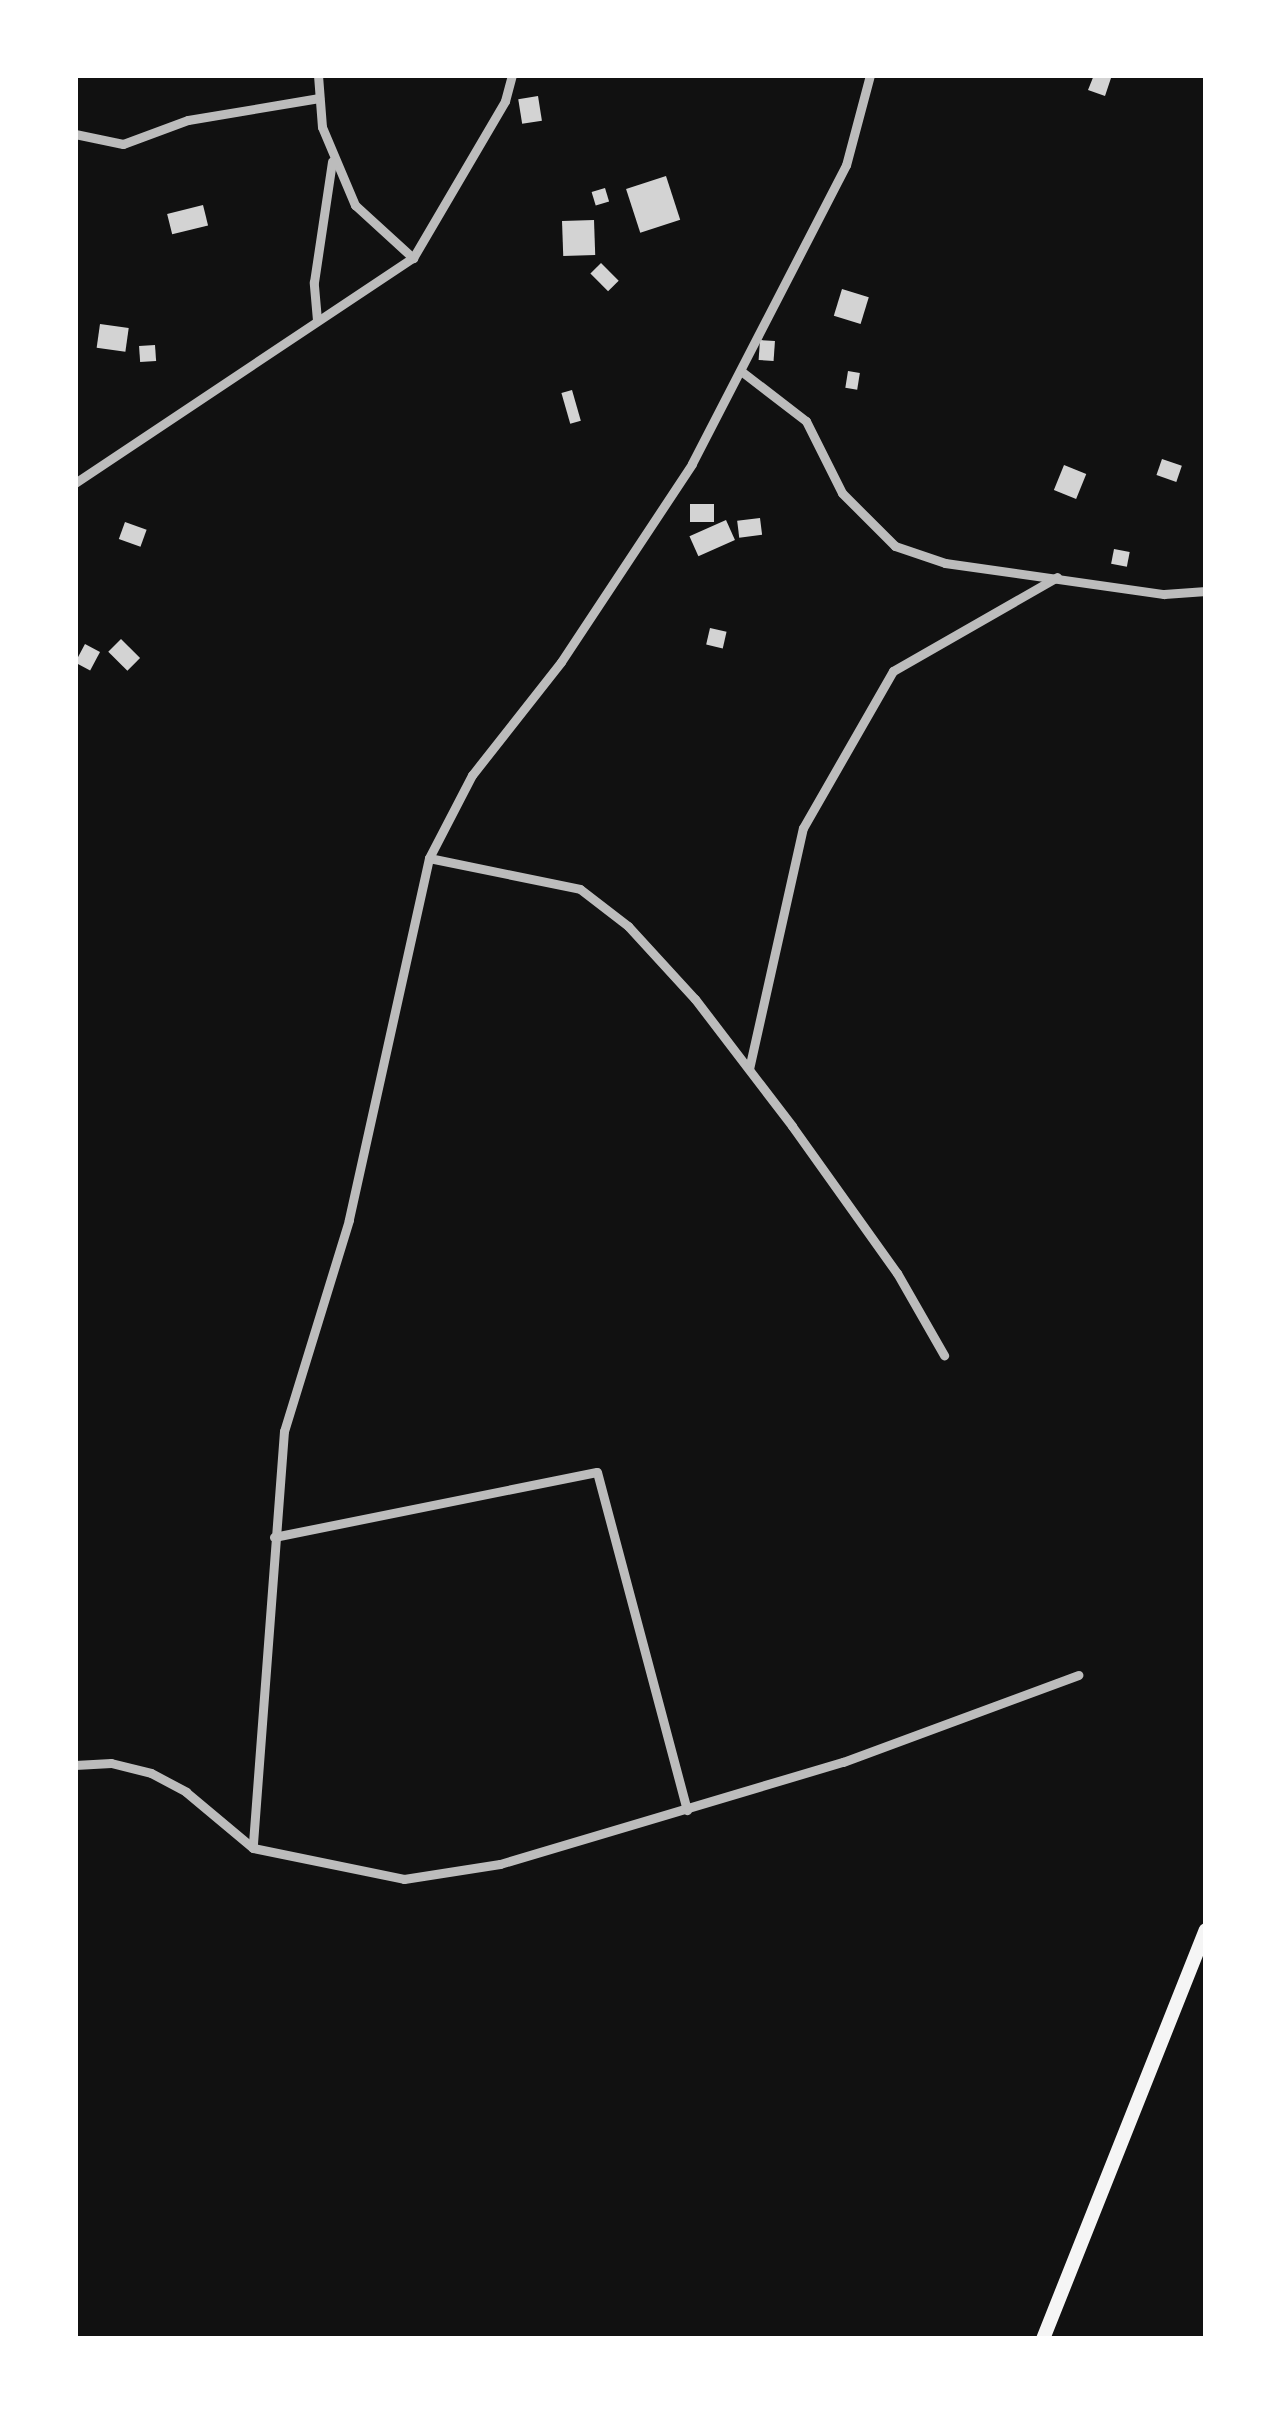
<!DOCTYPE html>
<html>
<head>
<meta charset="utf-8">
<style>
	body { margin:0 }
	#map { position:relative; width:1281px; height:2414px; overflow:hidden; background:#111; font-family:Montserrat,sans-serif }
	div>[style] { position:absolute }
	.building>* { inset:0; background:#d3d3d3; transform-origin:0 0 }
	.minor>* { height:9px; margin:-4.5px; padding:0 4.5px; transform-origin:4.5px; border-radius:4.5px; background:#bcbcbc }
	.primary>* { height:14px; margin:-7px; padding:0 7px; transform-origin:7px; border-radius:7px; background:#f5f5f5 }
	span { translate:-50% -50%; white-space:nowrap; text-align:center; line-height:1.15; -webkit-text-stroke:10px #fff; paint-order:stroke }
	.frame { position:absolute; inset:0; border:78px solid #fff; pointer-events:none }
</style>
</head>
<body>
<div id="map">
	<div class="building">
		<div style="clip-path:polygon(1094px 75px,1112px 75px,1105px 96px,1088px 90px)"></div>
		<div style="left:538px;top:96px;width:25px;height:20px;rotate:81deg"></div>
		<div style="left:666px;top:176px;width:46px;height:42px;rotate:72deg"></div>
		<div style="left:605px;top:188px;width:14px;height:14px;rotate:73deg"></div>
		<div style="left:203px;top:205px;width:21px;height:37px;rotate:76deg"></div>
		<div style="left:594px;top:220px;width:35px;height:32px;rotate:88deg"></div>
		<div style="left:601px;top:263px;width:25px;height:15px;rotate:45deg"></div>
		<div style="left:842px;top:289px;width:28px;height:28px;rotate:17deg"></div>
		<div style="left:100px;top:324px;width:29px;height:24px;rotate:8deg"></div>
		<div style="left:760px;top:340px;width:15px;height:20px;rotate:4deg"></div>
		<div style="left:155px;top:345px;width:16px;height:16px;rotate:86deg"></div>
		<div style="left:848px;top:371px;width:12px;height:17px;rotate:9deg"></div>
		<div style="left:572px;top:390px;width:32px;height:11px;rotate:74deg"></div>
		<div style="left:1162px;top:459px;width:21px;height:17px;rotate:19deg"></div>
		<div style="left:1064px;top:465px;width:24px;height:27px;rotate:22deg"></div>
		<div style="left:714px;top:504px;width:18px;height:24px;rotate:90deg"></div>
		<div style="left:760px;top:518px;width:17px;height:23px;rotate:83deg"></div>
		<div style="left:726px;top:520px;width:22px;height:40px;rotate:66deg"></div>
		<div style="left:125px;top:522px;width:23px;height:18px;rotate:20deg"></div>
		<div style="left:1114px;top:549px;width:16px;height:15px;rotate:11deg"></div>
		<div style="left:710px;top:628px;width:17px;height:17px;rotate:13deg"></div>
		<div style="left:121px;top:639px;width:27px;height:18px;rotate:45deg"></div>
		<div style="left:85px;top:644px;width:17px;height:21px;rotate:28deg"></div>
	</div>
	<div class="minor">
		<div style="left:318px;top:75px;width:52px;rotate:85.6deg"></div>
		<div style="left:322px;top:127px;width:85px;rotate:67.1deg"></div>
		<div style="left:355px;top:205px;width:79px;rotate:42.4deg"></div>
		<div style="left:870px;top:75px;width:93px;rotate:104.9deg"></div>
		<div style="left:846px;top:165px;width:336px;rotate:117.3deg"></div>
		<div style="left:692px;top:464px;width:237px;rotate:123.5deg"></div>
		<div style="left:561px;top:662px;width:144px;rotate:128.2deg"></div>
		<div style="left:472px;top:775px;width:93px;rotate:117.4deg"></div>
		<div style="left:429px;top:858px;width:371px;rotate:102.5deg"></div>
		<div style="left:349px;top:1220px;width:221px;rotate:107.1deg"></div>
		<div style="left:284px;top:1431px;width:418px;rotate:94.3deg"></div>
		<div style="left:253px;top:1848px;width:154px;rotate:11.6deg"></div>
		<div style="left:404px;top:1879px;width:97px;rotate:-8.9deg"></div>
		<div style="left:500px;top:1864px;width:358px;rotate:-16.6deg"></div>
		<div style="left:843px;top:1762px;width:251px;rotate:-20.3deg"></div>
		<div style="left:75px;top:134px;width:49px;rotate:11.8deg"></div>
		<div style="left:123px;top:144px;width:69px;rotate:-20.3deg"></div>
		<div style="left:188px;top:120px;width:133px;rotate:-9.5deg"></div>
		<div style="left:317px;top:320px;width:38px;rotate:-95deg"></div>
		<div style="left:314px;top:282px;width:122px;rotate:-81.5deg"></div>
		<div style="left:741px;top:371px;width:82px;rotate:37.6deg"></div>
		<div style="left:806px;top:421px;width:80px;rotate:63.4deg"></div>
		<div style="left:842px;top:493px;width:75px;rotate:45deg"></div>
		<div style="left:895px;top:546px;width:53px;rotate:18.8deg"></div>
		<div style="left:945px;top:563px;width:221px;rotate:8.1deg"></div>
		<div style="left:1164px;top:594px;width:42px;rotate:-4.1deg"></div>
		<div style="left:75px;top:483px;width:406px;rotate:-33.7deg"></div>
		<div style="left:413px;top:258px;width:182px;rotate:-59.6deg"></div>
		<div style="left:505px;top:101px;width:27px;rotate:-75deg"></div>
		<div style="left:429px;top:858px;width:154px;rotate:11.6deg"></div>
		<div style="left:580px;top:889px;width:61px;rotate:37.6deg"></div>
		<div style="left:628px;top:926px;width:99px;rotate:47.5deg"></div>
		<div style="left:695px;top:999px;width:160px;rotate:52.6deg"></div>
		<div style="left:792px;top:1126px;width:181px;rotate:54.5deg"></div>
		<div style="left:897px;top:1273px;width:95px;rotate:60.2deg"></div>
		<div style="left:749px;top:1069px;width:247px;rotate:-77.4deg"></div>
		<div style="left:803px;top:828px;width:181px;rotate:-60.2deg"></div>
		<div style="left:893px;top:671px;width:189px;rotate:-29.8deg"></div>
		<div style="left:274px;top:1537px;width:329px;rotate:-11.4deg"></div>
		<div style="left:597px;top:1472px;width:350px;rotate:75.1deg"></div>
		<div style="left:75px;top:1765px;width:36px;rotate:-3deg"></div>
		<div style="left:111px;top:1763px;width:41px;rotate:14deg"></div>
		<div style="left:151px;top:1773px;width:40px;rotate:28deg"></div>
		<div style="left:186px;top:1792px;width:87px;rotate:39.9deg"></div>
	</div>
	<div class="primary">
		<div style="left:1043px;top:2339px;width:440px;rotate:-68.3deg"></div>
	</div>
	<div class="frame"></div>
</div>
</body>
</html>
